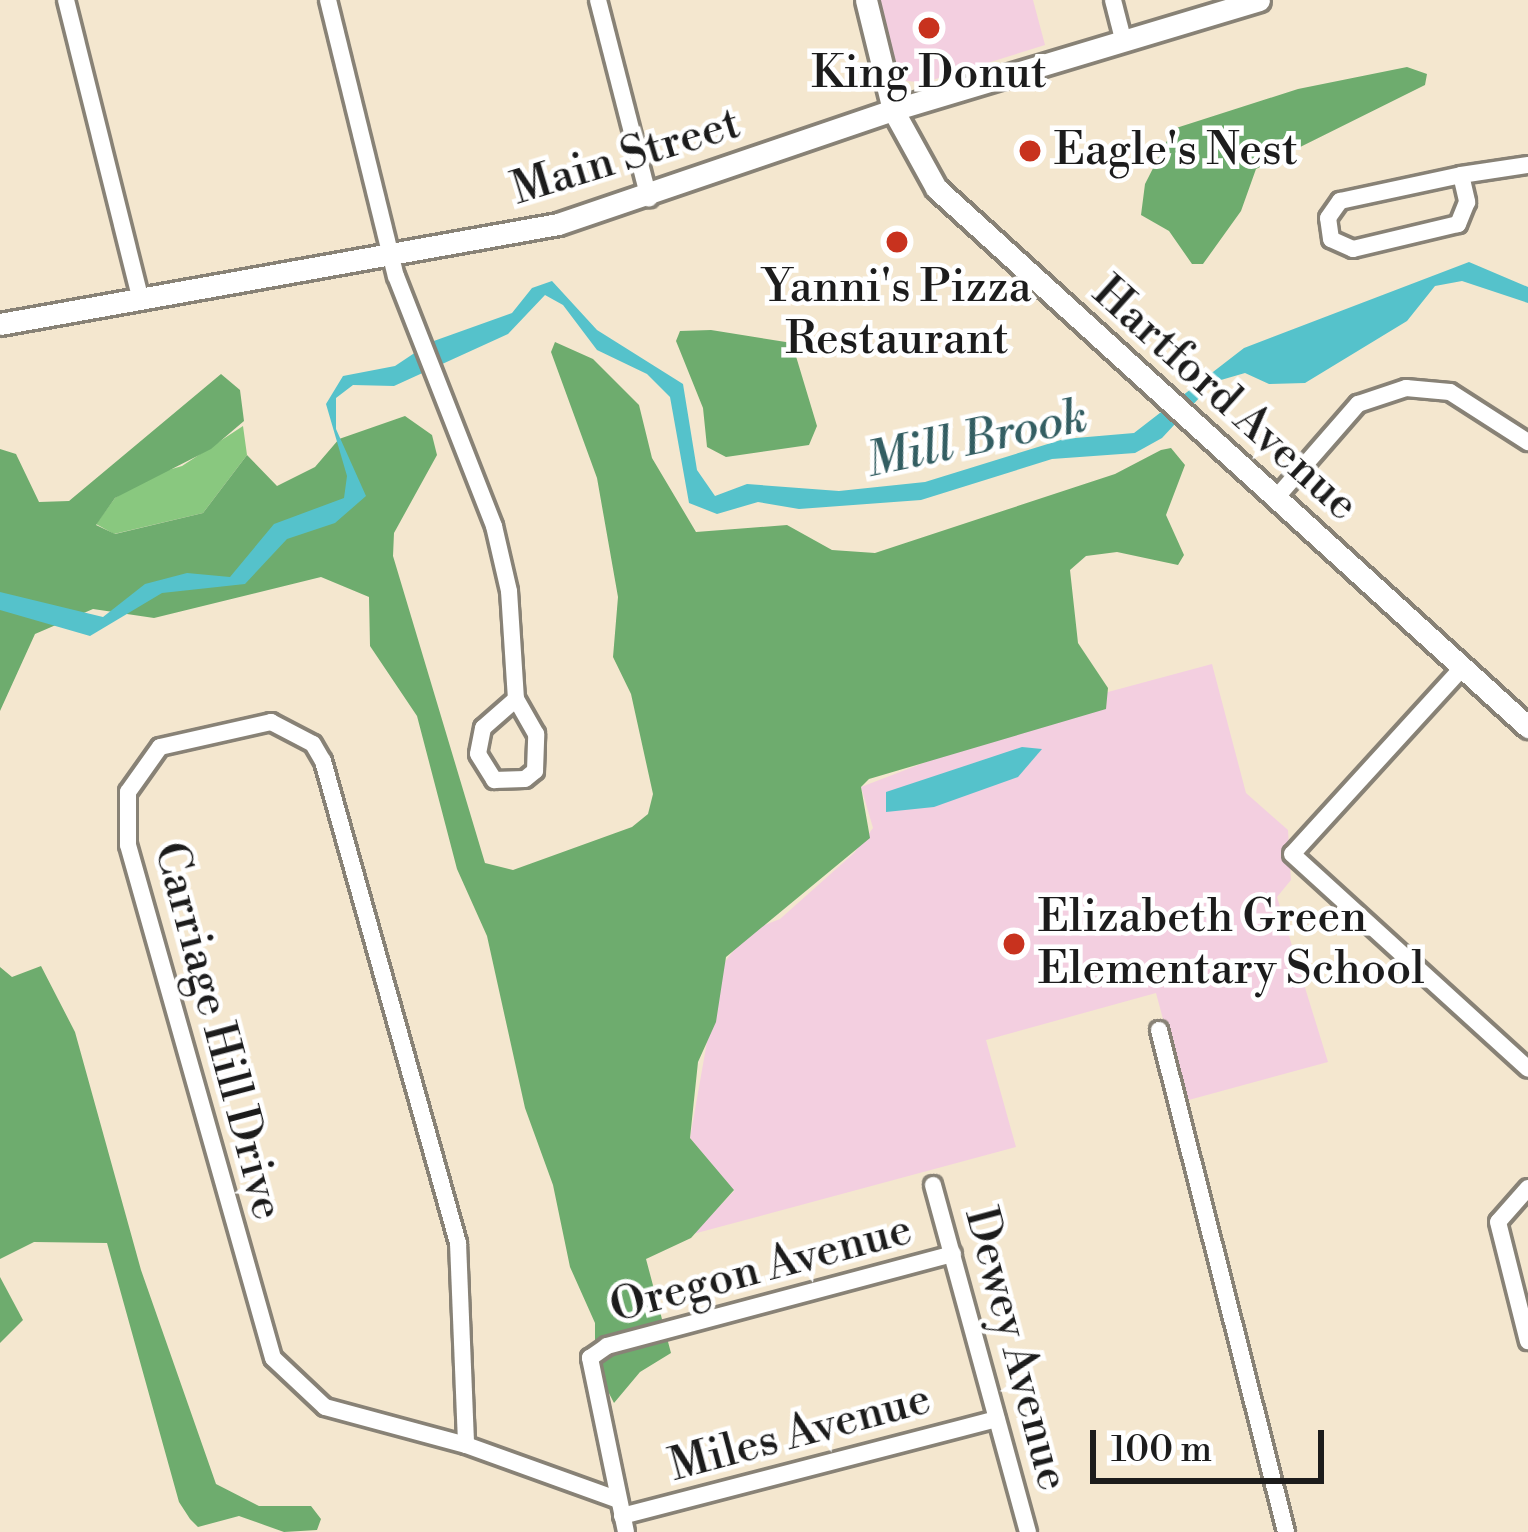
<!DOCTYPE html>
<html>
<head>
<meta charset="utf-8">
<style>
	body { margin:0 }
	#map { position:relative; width:1528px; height:1532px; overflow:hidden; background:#f4e7cf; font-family:"Libre Bodoni",serif }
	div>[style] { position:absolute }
	.built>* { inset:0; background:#f3cfe0 }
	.green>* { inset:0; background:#89c87f }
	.forest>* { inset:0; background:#6eac6e }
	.water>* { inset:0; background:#55c2cb }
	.roads { filter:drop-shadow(3px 0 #888276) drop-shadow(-3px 0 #888276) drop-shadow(0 3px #888276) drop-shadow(0 -3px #888276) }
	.minor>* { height:16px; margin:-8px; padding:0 8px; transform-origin:8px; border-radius:8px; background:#fff }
	.tertiary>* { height:21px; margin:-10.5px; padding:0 10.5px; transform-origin:10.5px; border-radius:10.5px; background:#fff }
	.secondary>* { height:21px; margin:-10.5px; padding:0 10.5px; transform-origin:10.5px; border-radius:10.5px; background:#fff }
	.dots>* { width:33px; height:33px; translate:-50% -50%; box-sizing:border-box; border:6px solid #fff; border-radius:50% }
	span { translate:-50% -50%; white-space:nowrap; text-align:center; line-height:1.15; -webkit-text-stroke:9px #fff; paint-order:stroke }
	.poi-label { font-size:45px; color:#1c1c1c }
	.left { translate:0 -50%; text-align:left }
	.street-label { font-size:45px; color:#1c1c1c }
	.water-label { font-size:48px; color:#335e62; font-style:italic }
	.scale { position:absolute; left:1090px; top:1430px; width:234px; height:54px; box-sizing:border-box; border:6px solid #1c1c1c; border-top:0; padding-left:15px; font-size:36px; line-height:42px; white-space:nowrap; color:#1c1c1c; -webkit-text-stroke:9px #fff; paint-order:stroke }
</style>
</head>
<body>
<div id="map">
	<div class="built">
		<div style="clip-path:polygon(878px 0,1033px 0,1045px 45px,923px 83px,901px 80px)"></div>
		<div style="clip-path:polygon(1212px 664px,1246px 793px,1288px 830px,1291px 880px,1277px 897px,1328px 1062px,1185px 1101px,1156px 993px,986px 1040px,1016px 1147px,693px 1234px,734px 1191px,690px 1138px,720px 968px,749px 931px,780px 919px,854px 853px,873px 828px,861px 787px,1108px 692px)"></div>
	</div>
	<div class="green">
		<div style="clip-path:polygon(243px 426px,247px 455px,203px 513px,114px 534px,96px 524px,115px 498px,148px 476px,182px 466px)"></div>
	</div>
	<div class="forest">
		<div style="clip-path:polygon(1407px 67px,1427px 74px,1425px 85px,1256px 169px,1241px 211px,1203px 264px,1192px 264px,1169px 231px,1141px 215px,1145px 184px,1173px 129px,1298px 89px)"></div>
		<div style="clip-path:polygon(711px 330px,792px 343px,817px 426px,809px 445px,726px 457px,707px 447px,703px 408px,676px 341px,680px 331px)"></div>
		<div style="clip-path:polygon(555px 342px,593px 359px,639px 405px,652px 458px,696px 532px,787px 525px,832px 550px,875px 553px,1115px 474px,1161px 450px,1171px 448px,1185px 465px,1166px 515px,1184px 555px,1178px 565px,1117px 552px,1086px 556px,1070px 570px,1078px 643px,1108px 688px,1106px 709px,869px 779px,861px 787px,870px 838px,726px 957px,716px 1022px,698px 1062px,690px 1138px,734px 1190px,691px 1238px,646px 1259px,671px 1353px,640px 1372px,614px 1403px,595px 1366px,595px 1323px,570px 1267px,553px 1185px,525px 1108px,487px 936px,457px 869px,417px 716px,370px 646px,369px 597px,321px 577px,154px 618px,93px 609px,35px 634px,0 711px,0 449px,16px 454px,39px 502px,69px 501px,221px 374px,240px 390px,244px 421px,211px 449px,115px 498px,96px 525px,115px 534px,203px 513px,247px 455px,277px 486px,315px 467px,339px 439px,405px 416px,432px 435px,437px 455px,394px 533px,393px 556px,485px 863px,513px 870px,632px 827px,648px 814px,653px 794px,631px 694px,613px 657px,618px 597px,597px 478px,551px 352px)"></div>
		<div style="clip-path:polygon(41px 966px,75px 1032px,141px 1270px,216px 1484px,259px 1506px,311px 1506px,321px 1519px,317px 1530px,284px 1532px,239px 1516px,198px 1527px,190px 1519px,179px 1502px,107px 1243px,34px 1242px,0 1259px,0 967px,12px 977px)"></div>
		<div style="clip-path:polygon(0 1277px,23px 1320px,0 1343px)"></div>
	</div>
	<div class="water">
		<div style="clip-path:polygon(1469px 262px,1528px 287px,1528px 303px,1462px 281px,1435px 286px,1407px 321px,1305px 383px,1269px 384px,1245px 373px,1214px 382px,1162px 438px,1135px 453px,1052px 459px,921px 500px,799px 509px,758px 502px,717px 514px,689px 503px,670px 397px,647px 374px,597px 350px,563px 305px,545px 295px,508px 334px,394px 386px,353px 385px,336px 398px,336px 429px,366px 496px,335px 523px,287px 539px,245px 584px,162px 593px,90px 636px,0 610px,0 592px,103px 617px,145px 584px,187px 573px,230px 577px,274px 524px,344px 498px,347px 476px,326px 404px,343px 376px,395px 366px,431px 342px,512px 313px,532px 288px,552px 281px,597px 330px,683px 384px,697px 470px,715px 496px,747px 484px,839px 491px,925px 482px,1064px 439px,1134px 433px,1244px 348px)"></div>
		<div style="clip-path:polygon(1022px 747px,1042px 749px,1018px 777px,934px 807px,886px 812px,886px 792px)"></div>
	</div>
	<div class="roads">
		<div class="minor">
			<div style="left:66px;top:0;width:310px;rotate:76deg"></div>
			<div style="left:328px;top:0;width:284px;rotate:76.2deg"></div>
			<div style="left:396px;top:276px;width:269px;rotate:68.6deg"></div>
			<div style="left:494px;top:526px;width:67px;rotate:77deg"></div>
			<div style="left:509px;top:591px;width:108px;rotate:86.3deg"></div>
			<div style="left:516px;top:699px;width:44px;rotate:138.7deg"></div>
			<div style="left:483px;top:728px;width:26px;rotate:101deg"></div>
			<div style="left:478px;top:754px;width:31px;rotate:58deg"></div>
			<div style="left:494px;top:780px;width:31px;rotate:-2deg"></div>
			<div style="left:525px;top:779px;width:13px;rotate:-39deg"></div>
			<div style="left:535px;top:771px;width:37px;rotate:-88deg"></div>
			<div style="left:536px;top:734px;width:40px;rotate:-119.7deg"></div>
			<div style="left:598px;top:0;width:205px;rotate:75.6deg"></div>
			<div style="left:1113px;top:0;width:40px;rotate:75.6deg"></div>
			<div style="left:1461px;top:175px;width:28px;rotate:77deg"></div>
			<div style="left:1467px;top:202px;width:24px;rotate:112deg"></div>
			<div style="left:1458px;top:224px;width:108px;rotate:166.6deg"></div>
			<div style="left:1353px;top:249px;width:24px;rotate:-156deg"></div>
			<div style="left:1331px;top:239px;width:21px;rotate:-98deg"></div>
			<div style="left:1328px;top:218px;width:21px;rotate:-55deg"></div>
			<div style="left:1340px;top:201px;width:124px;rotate:-12.1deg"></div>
			<div style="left:1461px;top:175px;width:68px;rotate:-8.5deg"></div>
			<div style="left:1276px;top:498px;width:125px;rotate:-48.9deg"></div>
			<div style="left:1358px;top:404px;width:51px;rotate:-18.4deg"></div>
			<div style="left:1406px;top:388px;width:44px;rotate:5.2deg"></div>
			<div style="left:1450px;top:392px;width:93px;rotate:32.7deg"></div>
			<div style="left:1463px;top:667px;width:253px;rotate:132.4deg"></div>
			<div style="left:1292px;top:854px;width:319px;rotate:42.3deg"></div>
			<div style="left:1159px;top:1030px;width:518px;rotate:75.8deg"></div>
			<div style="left:933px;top:1185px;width:360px;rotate:74.7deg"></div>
			<div style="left:1528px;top:1188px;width:45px;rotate:131.4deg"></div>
			<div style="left:1498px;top:1222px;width:123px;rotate:75.9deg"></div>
			<div style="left:466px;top:1445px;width:146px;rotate:-164.9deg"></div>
			<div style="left:325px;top:1407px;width:71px;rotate:-136.7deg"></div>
			<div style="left:273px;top:1358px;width:533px;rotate:-105.78deg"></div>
			<div style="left:128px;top:845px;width:53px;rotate:-90deg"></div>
			<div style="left:128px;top:792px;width:55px;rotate:-54.6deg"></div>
			<div style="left:160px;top:747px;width:114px;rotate:-12.7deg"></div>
			<div style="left:271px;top:722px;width:47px;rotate:27.6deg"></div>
			<div style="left:313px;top:744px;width:20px;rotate:60deg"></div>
			<div style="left:323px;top:761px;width:501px;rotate:74.35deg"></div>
			<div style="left:458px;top:1243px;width:202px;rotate:87.7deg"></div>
			<div style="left:466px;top:1445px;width:159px;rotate:19.8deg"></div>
			<div style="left:622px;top:1516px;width:387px;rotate:-14.5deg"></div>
			<div style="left:626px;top:1532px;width:178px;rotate:-101.7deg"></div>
			<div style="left:590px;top:1358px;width:21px;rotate:-35deg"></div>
			<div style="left:607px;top:1346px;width:358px;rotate:-14.9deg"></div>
		</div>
		<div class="tertiary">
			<div style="left:866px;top:0;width:113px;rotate:76.2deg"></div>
			<div style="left:893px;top:110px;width:382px;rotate:-16.7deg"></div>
		</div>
		<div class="secondary">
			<div style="left:0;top:324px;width:567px;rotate:-10.16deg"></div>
			<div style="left:558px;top:224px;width:354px;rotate:-18.8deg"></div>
			<div style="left:893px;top:110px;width:89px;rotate:61.1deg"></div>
			<div style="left:936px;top:188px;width:801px;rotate:42.32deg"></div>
		</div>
	</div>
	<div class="dots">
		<div style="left:929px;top:28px;background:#c8321e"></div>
		<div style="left:1030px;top:151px;background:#c8321e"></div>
		<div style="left:897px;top:242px;background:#c8321e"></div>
		<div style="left:1014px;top:944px;background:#c8321e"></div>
	</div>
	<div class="poi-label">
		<span style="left:929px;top:74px">King Donut</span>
		<span class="left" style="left:1054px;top:151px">Eagle's Nest</span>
		<span style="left:897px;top:314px">Yanni's Pizza<br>Restaurant</span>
		<span class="left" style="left:1038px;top:944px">Elizabeth Green<br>Elementary School</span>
	</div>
	<div class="street-label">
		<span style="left:626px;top:157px;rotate:-17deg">Main Street</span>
		<span style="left:1225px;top:399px;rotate:42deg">Hartford Avenue</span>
		<span style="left:218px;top:1031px;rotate:75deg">Carriage Hill Drive</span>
		<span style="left:761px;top:1269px;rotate:-15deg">Oregon Avenue</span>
		<span style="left:1016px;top:1349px;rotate:75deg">Dewey Avenue</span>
		<span style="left:800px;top:1433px;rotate:-15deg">Miles Avenue</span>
	</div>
	<div class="water-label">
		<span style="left:977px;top:440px;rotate:-12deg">Mill Brook</span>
	</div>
	<div class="scale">100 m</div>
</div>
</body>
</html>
